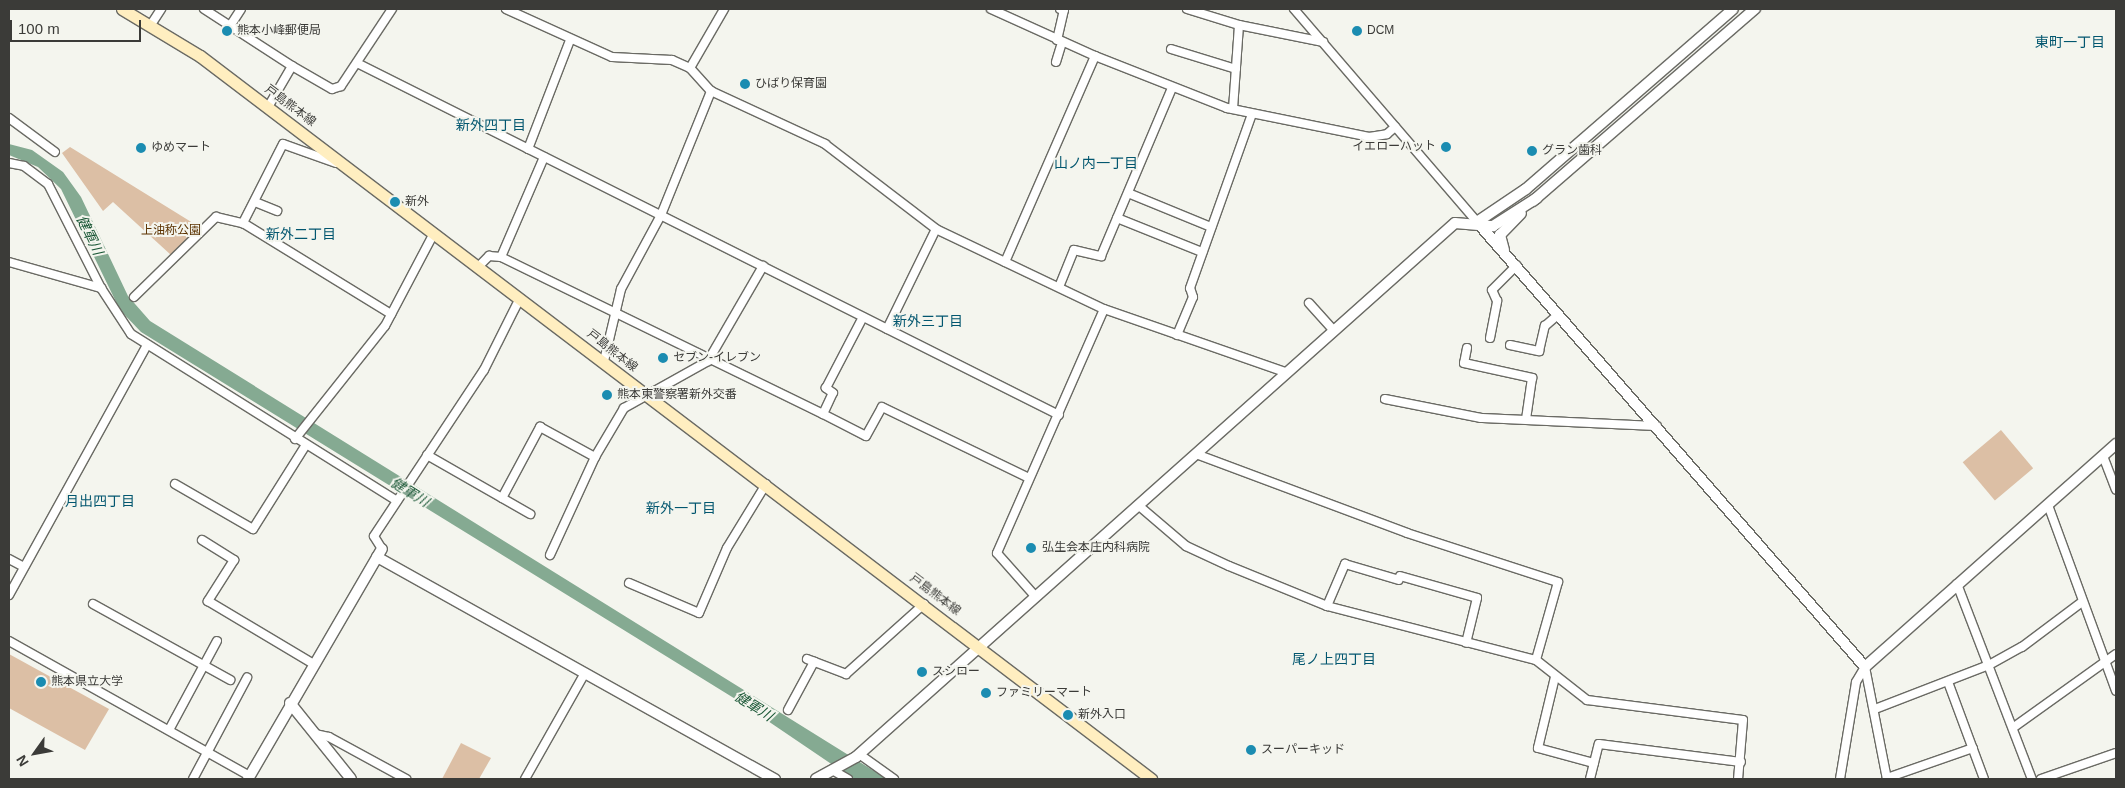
<!DOCTYPE html>
<html>
<head>
<meta charset="utf-8">
<style>
	body { margin:0 }
	#map { position:relative; width:2125px; height:788px; overflow:hidden; background:#f4f5ee; font-family:Arial,"Noto Sans JP",sans-serif }
	div>[style] { position:absolute }
	.green>* { inset:0; background:#dcbfa5; transform-origin:0 0 }
	.water>* { inset:0; background:#85aa92 }
	.roads { filter:drop-shadow(1px 0 #6a6a64) drop-shadow(-1px 0 #6a6a64) drop-shadow(0 1px #6a6a64) drop-shadow(0 -1px #6a6a64) }
	.minor>* { height:8px; margin:-4px; padding:0 4px; transform-origin:4px; border-radius:4px; background:#fff }
	.tertiary>* { height:10px; margin:-5px; padding:0 5px; transform-origin:5px; border-radius:5px; background:#fff }
	.secondary>* { height:11px; margin:-5.5px; padding:0 5.5px; transform-origin:5.5px; border-radius:5.5px; background:#ffeec0 }
	.dots>* { width:14px; height:14px; translate:-50% -50%; box-sizing:border-box; border:2px solid #f4f5ee; border-radius:50% }
	span { translate:-50% -50%; white-space:nowrap; text-align:center; line-height:1.15; -webkit-text-stroke:4px #f4f5ee; paint-order:stroke }
	.poi-label { font-size:12px; color:#3b3b38 }
	.left { translate:0 -50%; text-align:left }
	.right { translate:-100% -50%; text-align:right }
	.street-label { font-size:12px; color:#3b3b38 }
	.park-label { font-size:12px; color:#5b3200 }
	.neighbourhood-label { font-size:14px; color:#02566f }
	.water-label { font-size:14px; color:#1a5736; font-style:italic }
	.frame { position:absolute; inset:0; border:10px solid #3b3b38; pointer-events:none }
	.north { position:absolute; left:10px; top:728px; width:50px; height:50px; -webkit-text-stroke:4px #f4f5ee; paint-order:stroke; rotate:238deg; font-size:14px; font-weight:700; line-height:20px; text-align:center; color:#3b3b38 }
	.north::after { content:''; display:block; margin:auto; width:18px; height:22px; background:#3b3b38; clip-path:polygon(50% 0,100% 100%,50% 72%,0 100%) }
	.scale { position:absolute; left:10px; top:20px; width:131px; height:22px; box-sizing:border-box; border:2px solid #3b3b38; border-top:0; padding-left:6px; font-size:15px; line-height:18px; white-space:nowrap; color:#3b3b38; -webkit-text-stroke:4px #f4f5ee; paint-order:stroke }
</style>
</head>
<body>
<div id="map">
	<div class="green">
		<div style="clip-path:polygon(70px 147px,201px 228px,171px 255px,113px 202px,103px 211px,62px 153px)"></div>
		<div style="left:2001px;top:430px;width:50px;height:50px;rotate:50deg"></div>
		<div style="clip-path:polygon(9px 654px,109px 709px,85px 750px,9px 708px)"></div>
		<div style="clip-path:polygon(461px 743px,491px 758px,479px 779px,442px 779px)"></div>
	</div>
	<div class="water">
		<div style="clip-path:polygon(9px 144px,32px 150px,63px 172px,81px 197px,128px 296px,150px 321px,887px 779px,852px 778px,737px 700px,141px 332px,120px 310px,61px 189px,38px 167px,9px 155px)"></div>
	</div>
	<div class="roads">
		<div class="minor">
			<div style="left:204px;top:9px;width:105px;rotate:32.9deg"></div>
			<div style="left:292px;top:66px;width:48px;rotate:120.3deg"></div>
			<div style="left:506px;top:9px;width:116px;rotate:24.4deg"></div>
			<div style="left:612px;top:57px;width:60px;rotate:2.9deg"></div>
			<div style="left:672px;top:60px;width:20px;rotate:24deg"></div>
			<div style="left:690px;top:68px;width:31px;rotate:48deg"></div>
			<div style="left:711px;top:91px;width:126px;rotate:24.9deg"></div>
			<div style="left:825px;top:144px;width:140px;rotate:37.4deg"></div>
			<div style="left:936px;top:229px;width:186px;rotate:25.5deg"></div>
			<div style="left:1104px;top:309px;width:192px;rotate:19.2deg"></div>
			<div style="left:991px;top:9px;width:114px;rotate:24.3deg"></div>
			<div style="left:1095px;top:56px;width:142px;rotate:21.5deg"></div>
			<div style="left:1227px;top:108px;width:145px;rotate:11.5deg"></div>
			<div style="left:1369px;top:137px;width:18px;rotate:-9deg"></div>
			<div style="left:1387px;top:134px;width:11px;rotate:-41deg"></div>
			<div style="left:1187px;top:9px;width:54px;rotate:17.1deg"></div>
			<div style="left:1239px;top:25px;width:86px;rotate:11.4deg"></div>
			<div style="left:1294px;top:9px;width:281px;rotate:49.3deg"></div>
			<div style="left:152px;top:23px;width:17px;rotate:-57deg"></div>
			<div style="left:230px;top:26px;width:20px;rotate:-57deg"></div>
			<div style="left:1057px;top:40px;width:31px;rotate:-77deg"></div>
			<div style="left:1064px;top:10px;width:4px;rotate:-166deg"></div>
			<div style="left:1171px;top:49px;width:68px;rotate:17.1deg"></div>
			<div style="left:1056px;top:62px;width:21px;rotate:-73deg"></div>
			<div style="left:359px;top:64px;width:783px;rotate:26.63deg"></div>
			<div style="left:292px;top:66px;width:46px;rotate:29.9deg"></div>
			<div style="left:332px;top:89px;width:9px;rotate:-18deg"></div>
			<div style="left:341px;top:86px;width:92px;rotate:-56.5deg"></div>
			<div style="left:690px;top:68px;width:68px;rotate:-60deg"></div>
			<div style="left:1233px;top:109px;width:84px;rotate:-85.9deg"></div>
			<div style="left:9px;top:118px;width:57px;rotate:36.5deg"></div>
			<div style="left:528px;top:149px;width:117px;rotate:-68.9deg"></div>
			<div style="left:9px;top:163px;width:15px;rotate:11deg"></div>
			<div style="left:24px;top:166px;width:30px;rotate:37deg"></div>
			<div style="left:48px;top:184px;width:117px;rotate:63deg"></div>
			<div style="left:101px;top:288px;width:55px;rotate:56.9deg"></div>
			<div style="left:131px;top:334px;width:314px;rotate:32.1deg"></div>
			<div style="left:336px;top:163px;width:56px;rotate:-160.3deg"></div>
			<div style="left:283px;top:144px;width:89px;rotate:116.9deg"></div>
			<div style="left:243px;top:223px;width:174px;rotate:31.6deg"></div>
			<div style="left:1128px;top:193px;width:90px;rotate:22.3deg"></div>
			<div style="left:255px;top:202px;width:24px;rotate:22deg"></div>
			<div style="left:1117px;top:218px;width:92px;rotate:21.8deg"></div>
			<div style="left:501px;top:257px;width:109px;rotate:-66.7deg"></div>
			<div style="left:9px;top:262px;width:96px;rotate:15.8deg"></div>
			<div style="left:1005px;top:262px;width:225px;rotate:-66.4deg"></div>
			<div style="left:478px;top:267px;width:16px;rotate:-45deg"></div>
			<div style="left:489px;top:256px;width:12px;rotate:5deg"></div>
			<div style="left:501px;top:257px;width:358px;rotate:26deg"></div>
			<div style="left:823px;top:414px;width:23px;rotate:-65deg"></div>
			<div style="left:833px;top:393px;width:9px;rotate:-144deg"></div>
			<div style="left:826px;top:388px;width:80px;rotate:-62.5deg"></div>
			<div style="left:1059px;top:287px;width:40px;rotate:-68deg"></div>
			<div style="left:1074px;top:250px;width:28px;rotate:13deg"></div>
			<div style="left:1101px;top:256px;width:182px;rotate:-67.1deg"></div>
			<div style="left:134px;top:297px;width:115px;rotate:-44.3deg"></div>
			<div style="left:216px;top:217px;width:28px;rotate:13deg"></div>
			<div style="left:1309px;top:303px;width:36px;rotate:48deg"></div>
			<div style="left:887px;top:329px;width:111px;rotate:-63.9deg"></div>
			<div style="left:1177px;top:335px;width:41px;rotate:-67.2deg"></div>
			<div style="left:1193px;top:297px;width:9px;rotate:-108deg"></div>
			<div style="left:1190px;top:288px;width:185px;rotate:-70.4deg"></div>
			<div style="left:1490px;top:338px;width:38px;rotate:-79deg"></div>
			<div style="left:1497px;top:301px;width:12px;rotate:-114deg"></div>
			<div style="left:1492px;top:290px;width:35px;rotate:-45deg"></div>
			<div style="left:1510px;top:345px;width:30px;rotate:12deg"></div>
			<div style="left:1539px;top:351px;width:26px;rotate:-77deg"></div>
			<div style="left:1545px;top:326px;width:18px;rotate:-41deg"></div>
			<div style="left:1467px;top:348px;width:15px;rotate:101deg"></div>
			<div style="left:1464px;top:363px;width:70px;rotate:12.4deg"></div>
			<div style="left:1532px;top:378px;width:41px;rotate:98.3deg"></div>
			<div style="left:604px;top:361px;width:74px;rotate:-76.7deg"></div>
			<div style="left:621px;top:289px;width:84px;rotate:-61.6deg"></div>
			<div style="left:661px;top:215px;width:134px;rotate:-68deg"></div>
			<div style="left:1385px;top:399px;width:98px;rotate:11.2deg"></div>
			<div style="left:1481px;top:418px;width:176px;rotate:2.6deg"></div>
			<div style="left:823px;top:414px;width:48px;rotate:27.1deg"></div>
			<div style="left:866px;top:436px;width:33px;rotate:-61deg"></div>
			<div style="left:882px;top:407px;width:163px;rotate:25.8deg"></div>
			<div style="left:295px;top:439px;width:144px;rotate:-51.5deg"></div>
			<div style="left:385px;top:326px;width:105px;rotate:-62.2deg"></div>
			<div style="left:1196px;top:454px;width:225px;rotate:20.5deg"></div>
			<div style="left:1407px;top:533px;width:159px;rotate:18deg"></div>
			<div style="left:1558px;top:582px;width:81px;rotate:105.8deg"></div>
			<div style="left:427px;top:455px;width:119px;rotate:29.8deg"></div>
			<div style="left:2103px;top:456px;width:36px;rotate:69deg"></div>
			<div style="left:175px;top:484px;width:90px;rotate:30deg"></div>
			<div style="left:253px;top:529px;width:99px;rotate:-57.8deg"></div>
			<div style="left:502px;top:498px;width:81px;rotate:-61.8deg"></div>
			<div style="left:540px;top:427px;width:63px;rotate:28.6deg"></div>
			<div style="left:595px;top:457px;width:57px;rotate:-59.4deg"></div>
			<div style="left:624px;top:408px;width:96px;rotate:-29.2deg"></div>
			<div style="left:708px;top:361px;width:110px;rotate:-59.9deg"></div>
			<div style="left:1138px;top:505px;width:63px;rotate:40.5deg"></div>
			<div style="left:1186px;top:546px;width:47px;rotate:24.9deg"></div>
			<div style="left:1229px;top:566px;width:106px;rotate:22.2deg"></div>
			<div style="left:1327px;top:606px;width:216px;rotate:14.5deg"></div>
			<div style="left:1536px;top:660px;width:65px;rotate:38.1deg"></div>
			<div style="left:1587px;top:700px;width:157px;rotate:7.3deg"></div>
			<div style="left:1743px;top:720px;width:59px;rotate:94.8deg"></div>
			<div style="left:2048px;top:505px;width:198px;rotate:69.9deg"></div>
			<div style="left:202px;top:540px;width:38px;rotate:32deg"></div>
			<div style="left:234px;top:560px;width:49px;rotate:122.4deg"></div>
			<div style="left:208px;top:601px;width:121px;rotate:30.8deg"></div>
			<div style="left:382px;top:549px;width:15px;rotate:-122deg"></div>
			<div style="left:374px;top:536px;width:199px;rotate:-56.5deg"></div>
			<div style="left:484px;top:370px;width:80px;rotate:-63.4deg"></div>
			<div style="left:550px;top:555px;width:108px;rotate:-65.3deg"></div>
			<div style="left:9px;top:559px;width:17px;rotate:28deg"></div>
			<div style="left:1400px;top:576px;width:80px;rotate:15.9deg"></div>
			<div style="left:1477px;top:598px;width:46px;rotate:103.7deg"></div>
			<div style="left:629px;top:583px;width:76px;rotate:23.2deg"></div>
			<div style="left:699px;top:613px;width:71px;rotate:-66.7deg"></div>
			<div style="left:727px;top:548px;width:75px;rotate:-58.6deg"></div>
			<div style="left:1957px;top:584px;width:209px;rotate:69deg"></div>
			<div style="left:9px;top:595px;width:286px;rotate:-61.1deg"></div>
			<div style="left:1035px;top:596px;width:57px;rotate:-131.5deg"></div>
			<div style="left:997px;top:553px;width:266px;rotate:-66.3deg"></div>
			<div style="left:93px;top:604px;width:157px;rotate:29deg"></div>
			<div style="left:1327px;top:606px;width:46px;rotate:-66.8deg"></div>
			<div style="left:1345px;top:564px;width:56px;rotate:16.5deg"></div>
			<div style="left:9px;top:641px;width:276px;rotate:29.3deg"></div>
			<div style="left:807px;top:659px;width:42px;rotate:21deg"></div>
			<div style="left:846px;top:674px;width:105px;rotate:-41.9deg"></div>
			<div style="left:1865px;top:667px;width:114px;rotate:78.9deg"></div>
			<div style="left:1555px;top:677px;width:73px;rotate:103.5deg"></div>
			<div style="left:1538px;top:748px;width:58px;rotate:15deg"></div>
			<div style="left:1948px;top:682px;width:103px;rotate:69.6deg"></div>
			<div style="left:1875px;top:709px;width:122px;rotate:-21.1deg"></div>
			<div style="left:1989px;top:665px;width:38px;rotate:-29deg"></div>
			<div style="left:2022px;top:647px;width:75px;rotate:-36.9deg"></div>
			<div style="left:788px;top:710px;width:55px;rotate:-61.6deg"></div>
			<div style="left:2014px;top:727px;width:125px;rotate:-35.6deg"></div>
			<div style="left:169px;top:730px;width:101px;rotate:-61.7deg"></div>
			<div style="left:315px;top:734px;width:14px;rotate:12deg"></div>
			<div style="left:329px;top:737px;width:88px;rotate:28.6deg"></div>
			<div style="left:859px;top:754px;width:43px;rotate:35.5deg"></div>
			<div style="left:834px;top:771px;width:16px;rotate:30deg"></div>
			<div style="left:1887px;top:778px;width:91px;rotate:-19.2deg"></div>
			<div style="left:193px;top:779px;width:115px;rotate:-61.9deg"></div>
			<div style="left:525px;top:779px;width:122px;rotate:-60.5deg"></div>
			<div style="left:1590px;top:779px;width:36px;rotate:-76deg"></div>
			<div style="left:1599px;top:744px;width:143px;rotate:7.2deg"></div>
			<div style="left:1840px;top:779px;width:98px;rotate:-80.6deg"></div>
			<div style="left:1856px;top:682px;width:17px;rotate:-59deg"></div>
			<div style="left:2041px;top:779px;width:79px;rotate:-19.1deg"></div>
		</div>
		<div class="tertiary">
			<div style="left:1533px;top:201px;width:294px;rotate:-40.9deg"></div>
			<div style="left:1477px;top:222px;width:590px;rotate:48.91deg"></div>
			<div style="left:1865px;top:667px;width:336px;rotate:-41.6deg"></div>
			<div style="left:1477px;top:222px;width:59px;rotate:-34deg"></div>
			<div style="left:1526px;top:189px;width:274px;rotate:-41deg"></div>
			<div style="left:1504px;top:250px;width:16px;rotate:-105deg"></div>
			<div style="left:1500px;top:235px;width:30px;rotate:-46deg"></div>
			<div style="left:377px;top:557px;width:456px;rotate:29.2deg"></div>
			<div style="left:290px;top:703px;width:97px;rotate:51.2deg"></div>
			<div style="left:248px;top:779px;width:266px;rotate:-59.8deg"></div>
			<div style="left:816px;top:779px;width:46px;rotate:-28.8deg"></div>
			<div style="left:856px;top:757px;width:802px;rotate:-41.72deg"></div>
			<div style="left:1455px;top:223px;width:38px;rotate:5deg"></div>
			<div style="left:1493px;top:226px;width:52px;rotate:-32.5deg"></div>
		</div>
		<div class="secondary">
			<div style="left:122px;top:9px;width:91px;rotate:31.1deg"></div>
			<div style="left:200px;top:56px;width:1195px;rotate:37.24deg"></div>
		</div>
	</div>
	<div class="dots">
		<div style="left:227px;top:31px;background:#1b8cb1"></div>
		<div style="left:1357px;top:31px;background:#1b8cb1"></div>
		<div style="left:745px;top:84px;background:#1b8cb1"></div>
		<div style="left:1446px;top:147px;background:#1b8cb1"></div>
		<div style="left:141px;top:148px;background:#1b8cb1"></div>
		<div style="left:1532px;top:151px;background:#1b8cb1"></div>
		<div style="left:395px;top:202px;background:#1b8cb1"></div>
		<div style="left:663px;top:358px;background:#1b8cb1"></div>
		<div style="left:607px;top:395px;background:#1b8cb1"></div>
		<div style="left:1031px;top:548px;background:#1b8cb1"></div>
		<div style="left:922px;top:672px;background:#1b8cb1"></div>
		<div style="left:41px;top:682px;background:#1b8cb1"></div>
		<div style="left:986px;top:693px;background:#1b8cb1"></div>
		<div style="left:1068px;top:715px;background:#1b8cb1"></div>
		<div style="left:1251px;top:750px;background:#1b8cb1"></div>
	</div>
	<div class="poi-label">
		<span class="left" style="left:237px;top:31px">熊本小峰郵便局</span>
		<span class="left" style="left:1367px;top:31px">DCM</span>
		<span class="left" style="left:755px;top:84px">ひばり保育園</span>
		<span class="right" style="left:1436px;top:147px">イエローハット</span>
		<span class="left" style="left:151px;top:148px">ゆめマート</span>
		<span class="left" style="left:1542px;top:151px">グラン歯科</span>
		<span class="left" style="left:405px;top:202px">新外</span>
		<span class="left" style="left:673px;top:358px">セブン-イレブン</span>
		<span class="left" style="left:617px;top:395px">熊本東警察署新外交番</span>
		<span class="left" style="left:1042px;top:548px">弘生会本庄内科病院</span>
		<span class="left" style="left:932px;top:672px">スシロー</span>
		<span class="left" style="left:51px;top:682px">熊本県立大学</span>
		<span class="left" style="left:996px;top:693px">ファミリーマート</span>
		<span class="left" style="left:1078px;top:715px">新外入口</span>
		<span class="left" style="left:1261px;top:750px">スーパーキッド</span>
	</div>
	<div class="street-label">
		<span style="left:290px;top:106px;rotate:37deg">戸島熊本線</span>
		<span style="left:612px;top:351px;rotate:38deg">戸島熊本線</span>
		<span style="left:935px;top:595px;rotate:37deg">戸島熊本線</span>
	</div>
	<div class="park-label">
		<span style="left:171px;top:231px">上油称公園</span>
	</div>
	<div class="neighbourhood-label">
		<span style="left:2070px;top:42px">東町一丁目</span>
		<span style="left:491px;top:125px">新外四丁目</span>
		<span style="left:1096px;top:163px">山ノ内一丁目</span>
		<span style="left:301px;top:234px">新外二丁目</span>
		<span style="left:928px;top:321px">新外三丁目</span>
		<span style="left:100px;top:501px">月出四丁目</span>
		<span style="left:681px;top:508px">新外一丁目</span>
		<span style="left:1334px;top:659px">尾ノ上四丁目</span>
	</div>
	<div class="water-label">
		<span style="left:90px;top:235px;rotate:64deg">健軍川</span>
		<span style="left:410px;top:492px;rotate:32deg">健軍川</span>
		<span style="left:754px;top:706px;rotate:32deg">健軍川</span>
	</div>
	<div class="frame"></div>
	<div class="north">N</div>
	<div class="scale">100 m</div>
</div>
</body>
</html>
